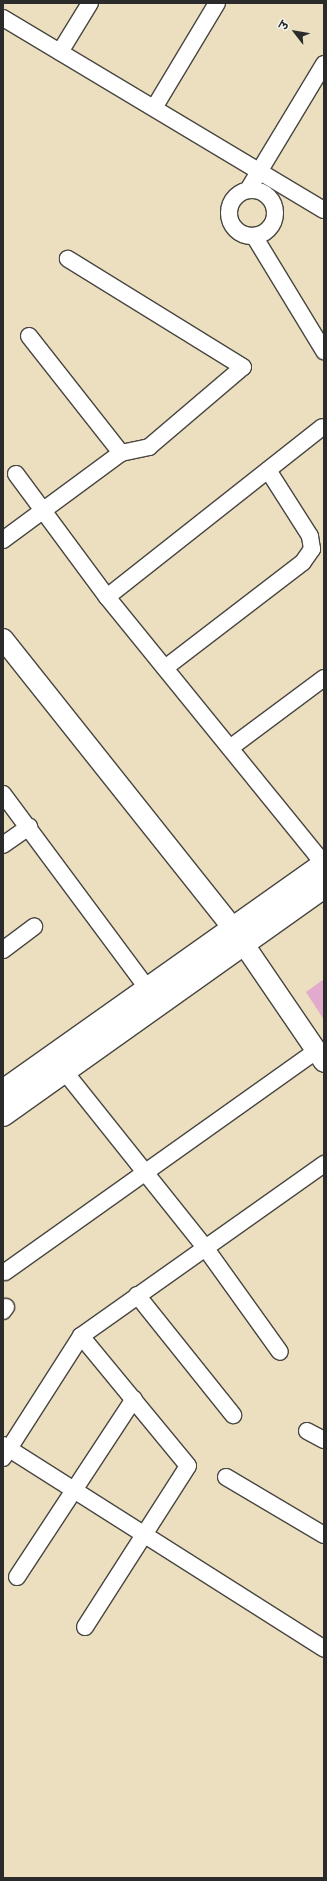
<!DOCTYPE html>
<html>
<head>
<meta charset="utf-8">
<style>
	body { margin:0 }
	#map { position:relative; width:327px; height:1881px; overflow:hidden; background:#ecdfbf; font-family:"Architects Daughter","Playpen Sans Deva",sans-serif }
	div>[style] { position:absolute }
	.building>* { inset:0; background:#e2abce }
	.roads { filter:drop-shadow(1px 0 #484641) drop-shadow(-1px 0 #484641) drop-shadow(0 1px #484641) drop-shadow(0 -1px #484641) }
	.minor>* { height:16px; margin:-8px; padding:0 8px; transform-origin:8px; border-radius:8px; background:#fff }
	.minor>.ring { margin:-8px; padding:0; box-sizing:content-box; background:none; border:16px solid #fff; border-radius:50% }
	.tertiary>* { height:20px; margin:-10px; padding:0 10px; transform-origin:10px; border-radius:10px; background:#fff }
	.secondary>* { height:22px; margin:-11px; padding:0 11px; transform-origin:11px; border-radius:11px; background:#fff }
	span { translate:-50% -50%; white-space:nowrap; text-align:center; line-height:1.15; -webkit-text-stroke:3px #f6f6f2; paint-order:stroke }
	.frame { position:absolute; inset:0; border:4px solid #2b2b2b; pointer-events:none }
	.north { position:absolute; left:275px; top:12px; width:40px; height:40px; -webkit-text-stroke:3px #f6f6f2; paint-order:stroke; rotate:301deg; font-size:11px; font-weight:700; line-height:16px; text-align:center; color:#2b2b2b }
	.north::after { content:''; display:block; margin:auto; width:14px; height:18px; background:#2b2b2b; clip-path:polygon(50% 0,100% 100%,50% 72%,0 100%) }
</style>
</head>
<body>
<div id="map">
	<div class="building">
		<div style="clip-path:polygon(324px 979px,324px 1020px,306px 992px)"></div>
	</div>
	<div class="roads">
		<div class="minor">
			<div style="left:3px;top:18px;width:374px;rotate:30.9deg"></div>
			<div style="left:60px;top:52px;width:57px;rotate:-58.5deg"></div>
			<div style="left:154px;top:108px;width:122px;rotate:-59deg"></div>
			<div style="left:248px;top:190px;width:147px;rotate:-58.9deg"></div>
			<div class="ring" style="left:229px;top:190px;width:30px;height:30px"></div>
			<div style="left:254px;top:236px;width:135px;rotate:58.7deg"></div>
			<div style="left:29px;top:336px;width:149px;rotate:51.8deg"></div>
			<div style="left:16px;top:474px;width:153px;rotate:53.5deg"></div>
			<div style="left:107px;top:597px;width:344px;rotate:50.9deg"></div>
			<div style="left:3px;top:540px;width:147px;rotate:-36.4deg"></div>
			<div style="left:121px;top:453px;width:29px;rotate:-12deg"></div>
			<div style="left:149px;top:447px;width:123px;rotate:-40.4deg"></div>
			<div style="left:243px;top:367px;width:206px;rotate:-148.3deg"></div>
			<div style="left:107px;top:597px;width:274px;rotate:-38.3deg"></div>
			<div style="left:165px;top:668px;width:174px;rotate:-37.5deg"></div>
			<div style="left:303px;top:562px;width:16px;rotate:-55deg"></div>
			<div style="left:312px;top:549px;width:13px;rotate:-99deg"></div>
			<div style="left:310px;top:536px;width:78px;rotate:-122.5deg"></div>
			<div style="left:230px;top:748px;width:117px;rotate:-36.7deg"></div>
			<div style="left:3px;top:794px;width:242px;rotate:53.4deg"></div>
			<div style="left:3px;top:845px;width:32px;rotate:-35deg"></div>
			<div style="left:3px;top:950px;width:39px;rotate:-37deg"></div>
			<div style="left:65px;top:1072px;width:223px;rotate:51.4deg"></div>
			<div style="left:204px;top:1246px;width:130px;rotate:54.4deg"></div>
			<div style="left:5px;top:1272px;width:380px;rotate:-35.4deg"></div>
			<div style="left:137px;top:1295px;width:154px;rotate:51.3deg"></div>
			<div style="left:3px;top:1311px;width:5px;rotate:-53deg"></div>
			<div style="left:81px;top:1336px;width:168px;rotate:50.5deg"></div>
			<div style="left:188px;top:1466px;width:191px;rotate:122.6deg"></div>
			<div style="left:307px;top:1431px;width:19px;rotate:28deg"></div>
			<div style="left:3px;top:1445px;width:380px;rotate:32.4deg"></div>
			<div style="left:3px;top:1458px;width:145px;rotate:-57.4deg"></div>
			<div style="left:81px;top:1336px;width:298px;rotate:-35.3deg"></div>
			<div style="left:226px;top:1477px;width:114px;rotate:30.6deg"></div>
			<div style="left:17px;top:1577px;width:213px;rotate:-56.7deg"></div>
		</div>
		<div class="tertiary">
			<div style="left:3px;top:639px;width:368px;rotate:51.5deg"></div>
			<div style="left:232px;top:927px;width:163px;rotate:55.7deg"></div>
		</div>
		<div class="secondary">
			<div style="left:3px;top:1091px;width:393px;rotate:-35.3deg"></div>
			<div style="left:3px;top:1115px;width:394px;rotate:-35.4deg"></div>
		</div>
	</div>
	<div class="frame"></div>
	<div class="north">उ</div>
</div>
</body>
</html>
